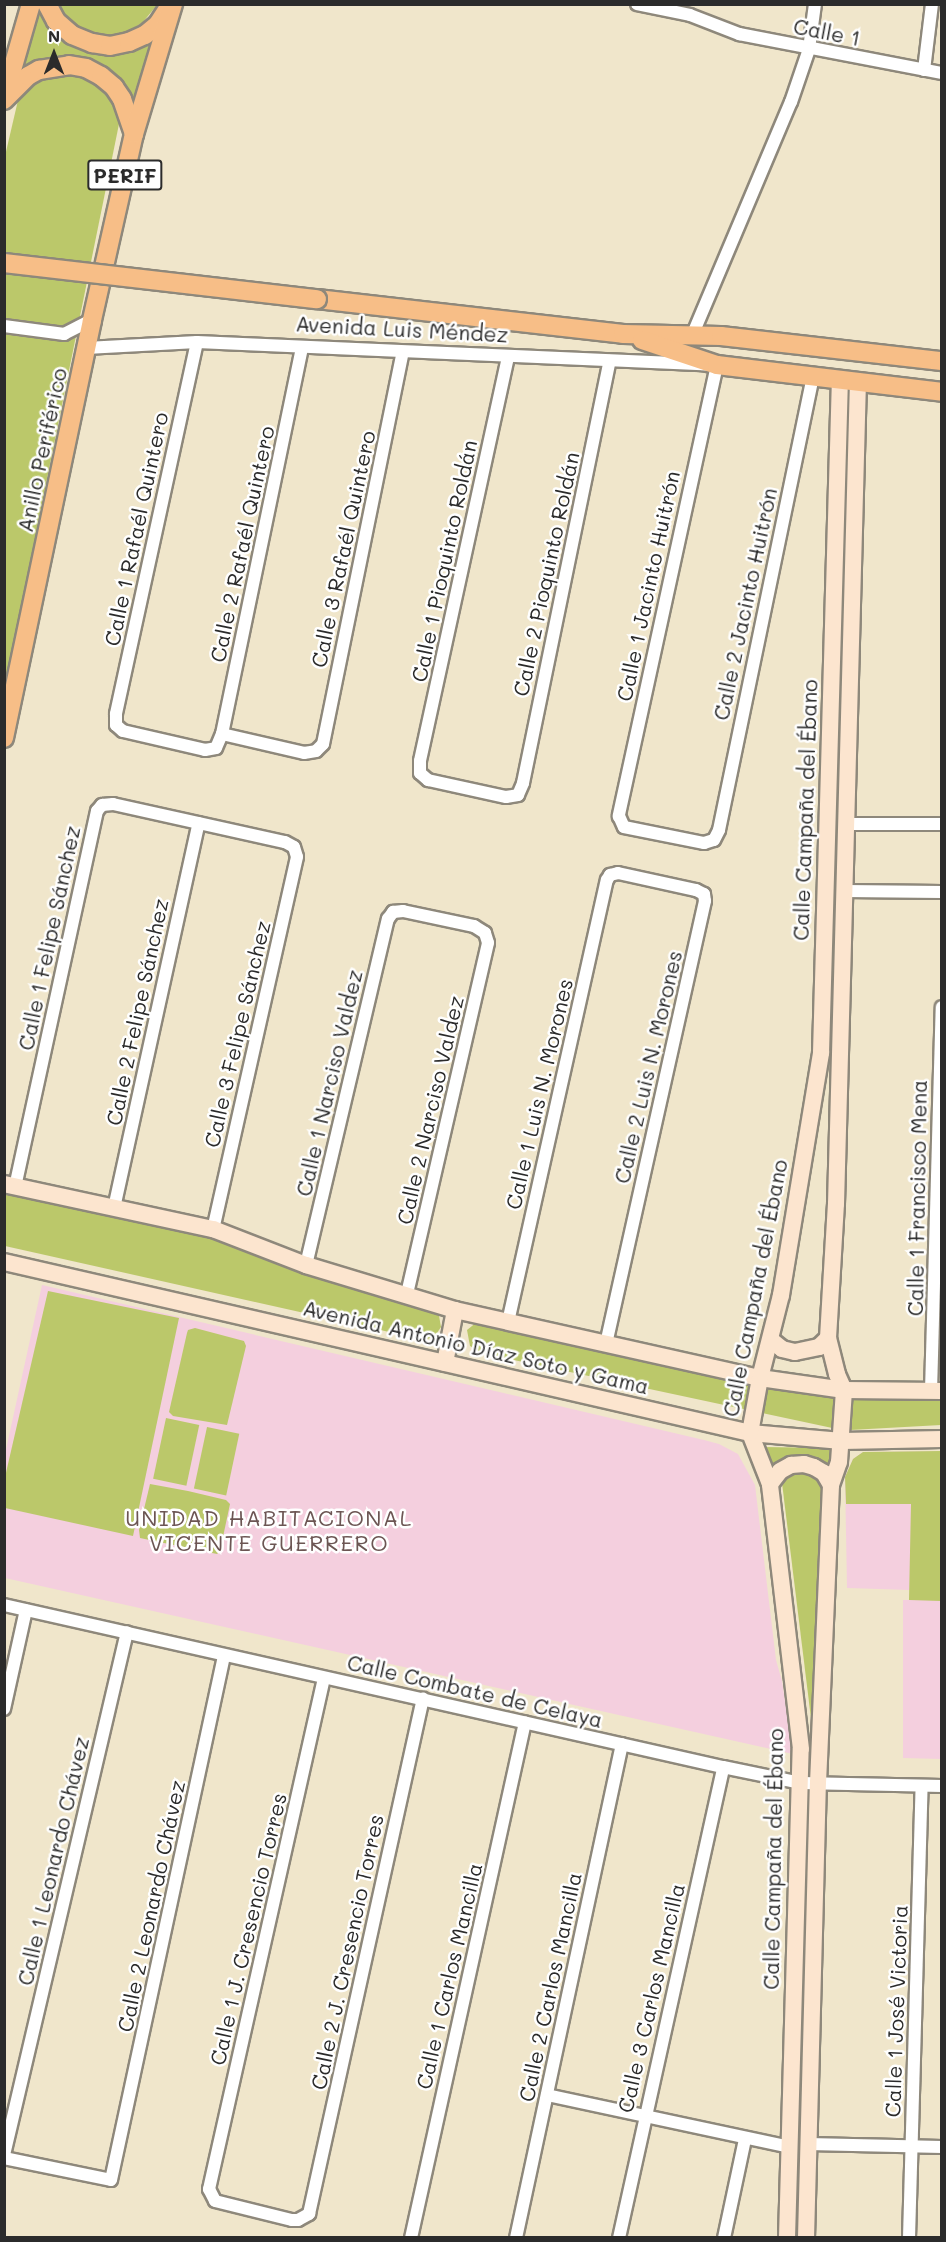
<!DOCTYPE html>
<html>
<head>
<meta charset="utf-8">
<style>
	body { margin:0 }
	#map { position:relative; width:946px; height:2242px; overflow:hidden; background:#f0e6cb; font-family:Mali,sans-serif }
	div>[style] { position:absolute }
	.built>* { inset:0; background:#f4cfde }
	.green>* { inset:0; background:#bbc86a; transform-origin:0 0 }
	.roads { filter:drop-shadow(2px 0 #8e887b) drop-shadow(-2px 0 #8e887b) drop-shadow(0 2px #8e887b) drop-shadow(0 -2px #8e887b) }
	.street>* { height:12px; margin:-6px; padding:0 6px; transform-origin:6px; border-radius:6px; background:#fff }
	.secondary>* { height:16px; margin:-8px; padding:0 8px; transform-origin:8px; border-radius:8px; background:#fce5cf }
	.primary>* { height:18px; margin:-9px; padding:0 9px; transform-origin:9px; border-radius:9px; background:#f7be87 }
	.bridges { filter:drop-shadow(2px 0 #8e887b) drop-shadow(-2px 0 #8e887b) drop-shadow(0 2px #8e887b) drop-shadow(0 -2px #8e887b) }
	.primary-bridge>* { height:18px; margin:-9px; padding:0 9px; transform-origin:9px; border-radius:9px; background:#f7be87 }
	span { translate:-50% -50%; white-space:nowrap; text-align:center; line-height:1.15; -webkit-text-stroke:5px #fff; paint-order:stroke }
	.shield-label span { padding:2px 4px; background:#fff; border:2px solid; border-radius:4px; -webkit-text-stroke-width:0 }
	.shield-label { font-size:20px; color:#2b2b2b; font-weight:700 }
	.street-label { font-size:21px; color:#2b2b2b }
	.neighbourhood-label { font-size:22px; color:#6c5553; letter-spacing:1.5px }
	.frame { position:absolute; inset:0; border:6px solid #2b2b2b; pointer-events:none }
	.north { position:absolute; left:24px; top:24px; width:60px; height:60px; -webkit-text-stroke:4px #fff; paint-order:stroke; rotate:0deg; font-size:16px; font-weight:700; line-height:24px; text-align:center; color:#2b2b2b }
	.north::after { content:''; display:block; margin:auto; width:21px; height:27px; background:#2b2b2b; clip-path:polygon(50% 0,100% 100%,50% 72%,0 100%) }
</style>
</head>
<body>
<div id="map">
	<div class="built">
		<div style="clip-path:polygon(42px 1285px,704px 1440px,719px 1444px,738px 1454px,755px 1485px,776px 1660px,782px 1681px,793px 1754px,5px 1578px,5px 1454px)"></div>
		<div style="clip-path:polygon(941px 1451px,941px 1759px,903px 1758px,903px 1600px,909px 1600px,910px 1590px,847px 1588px,845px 1477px,853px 1459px,863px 1452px)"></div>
	</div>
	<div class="green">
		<div style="clip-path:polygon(38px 5px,59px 38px,87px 50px,116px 54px,137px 48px,156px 36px,132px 110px,123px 89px,110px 71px,85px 60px,57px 57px,37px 64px,17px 77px)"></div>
		<div style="clip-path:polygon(58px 5px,157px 5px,143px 22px,127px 33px,109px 35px,92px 33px,74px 25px)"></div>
		<div style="clip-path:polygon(80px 73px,106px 89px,120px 119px,5px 686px,5px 156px,19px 96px,44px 76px)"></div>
		<div style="clip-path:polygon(4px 1187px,207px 1230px,431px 1307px,439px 1316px,441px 1327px,435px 1336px,425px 1340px,5px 1246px)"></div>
		<div style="clip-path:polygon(48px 1291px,179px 1318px,133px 1536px,5px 1508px,5px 1477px)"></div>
		<div style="clip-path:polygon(477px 1322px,838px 1397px,837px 1429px,481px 1353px,470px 1346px,467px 1330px)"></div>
		<div style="clip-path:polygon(195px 1328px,244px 1341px,246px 1346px,227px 1425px,173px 1416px,169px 1412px,187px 1333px,188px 1330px)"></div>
		<div style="clip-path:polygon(850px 1391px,941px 1393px,941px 1425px,850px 1430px)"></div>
		<div style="left:166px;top:1418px;width:34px;height:62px;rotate:12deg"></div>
		<div style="left:207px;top:1427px;width:33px;height:63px;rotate:12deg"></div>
		<div style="clip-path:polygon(759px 1447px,833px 1448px,828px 1469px,814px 1460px,783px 1460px,769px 1470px)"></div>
		<div style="clip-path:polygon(941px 1451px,941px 1601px,909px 1600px,911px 1504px,846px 1504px,845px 1477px,853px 1459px,863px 1452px)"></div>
		<div style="clip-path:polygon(802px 1467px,823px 1482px,815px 1751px,782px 1483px,791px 1473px)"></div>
		<div style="clip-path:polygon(150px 1484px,188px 1491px,226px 1500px,230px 1504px,220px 1551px,217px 1554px,140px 1538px,139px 1530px)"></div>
	</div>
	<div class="roads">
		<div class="street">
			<div style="left:637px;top:4px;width:54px;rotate:11.7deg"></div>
			<div style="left:690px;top:15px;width:53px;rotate:21.2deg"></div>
			<div style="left:739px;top:34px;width:207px;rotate:10.9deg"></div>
			<div style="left:924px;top:70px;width:66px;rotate:-83.1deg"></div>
			<div style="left:4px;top:326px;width:61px;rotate:7.6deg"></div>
			<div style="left:64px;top:334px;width:31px;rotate:-27deg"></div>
			<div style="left:692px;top:336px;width:254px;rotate:-67.1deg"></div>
			<div style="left:791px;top:102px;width:56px;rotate:-71.2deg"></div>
			<div style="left:809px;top:49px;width:45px;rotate:-82.4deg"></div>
			<div style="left:197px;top:342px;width:381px;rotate:102.3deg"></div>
			<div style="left:116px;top:714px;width:11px;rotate:90deg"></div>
			<div style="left:116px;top:725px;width:9px;rotate:41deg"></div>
			<div style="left:123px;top:731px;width:84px;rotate:13deg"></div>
			<div style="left:205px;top:750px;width:11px;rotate:-10deg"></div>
			<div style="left:216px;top:748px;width:15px;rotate:-67deg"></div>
			<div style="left:222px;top:734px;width:395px;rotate:-78.3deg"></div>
			<div style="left:86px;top:348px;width:111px;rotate:-3.1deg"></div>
			<div style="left:197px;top:342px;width:521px;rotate:2.53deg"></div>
			<div style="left:717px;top:365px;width:462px;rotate:102.3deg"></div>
			<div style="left:619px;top:816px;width:12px;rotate:66deg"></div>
			<div style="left:624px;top:827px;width:82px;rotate:11.3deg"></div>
			<div style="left:704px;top:843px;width:10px;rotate:-17deg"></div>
			<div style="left:714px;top:840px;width:11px;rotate:-63deg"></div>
			<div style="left:719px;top:830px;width:465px;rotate:-78.3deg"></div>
			<div style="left:508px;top:357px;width:413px;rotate:102.3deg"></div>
			<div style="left:420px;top:761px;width:12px;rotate:90deg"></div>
			<div style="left:420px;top:773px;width:11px;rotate:41deg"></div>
			<div style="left:428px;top:780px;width:80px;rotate:12.3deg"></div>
			<div style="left:506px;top:797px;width:12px;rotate:-9deg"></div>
			<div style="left:518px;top:795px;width:13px;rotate:-67deg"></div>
			<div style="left:523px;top:783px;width:431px;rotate:-78.4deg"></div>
			<div style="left:222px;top:734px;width:84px;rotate:13deg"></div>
			<div style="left:304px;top:753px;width:12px;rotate:-9deg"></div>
			<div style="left:316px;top:751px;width:10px;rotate:-45deg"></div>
			<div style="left:323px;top:744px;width:400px;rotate:-78.5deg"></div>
			<div style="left:847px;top:824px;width:95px"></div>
			<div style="left:845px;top:891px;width:97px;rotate:0.6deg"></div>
			<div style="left:15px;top:1187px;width:385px;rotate:-77.7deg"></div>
			<div style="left:97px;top:811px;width:8px;rotate:-50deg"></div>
			<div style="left:102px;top:805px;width:11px;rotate:-5deg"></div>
			<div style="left:113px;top:804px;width:176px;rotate:12.5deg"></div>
			<div style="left:285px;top:842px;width:10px;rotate:29deg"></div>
			<div style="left:294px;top:847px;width:10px;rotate:73deg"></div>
			<div style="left:297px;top:857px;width:381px;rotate:102.7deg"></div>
			<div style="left:114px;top:1208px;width:394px;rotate:-77.6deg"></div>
			<div style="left:306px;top:1265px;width:356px;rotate:-76.7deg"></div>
			<div style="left:388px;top:919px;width:9px;rotate:-54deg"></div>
			<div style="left:393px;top:912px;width:10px;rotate:-6deg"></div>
			<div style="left:403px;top:911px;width:73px;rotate:11.9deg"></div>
			<div style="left:474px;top:926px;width:13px;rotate:32deg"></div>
			<div style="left:485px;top:933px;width:10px;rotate:73deg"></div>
			<div style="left:488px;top:943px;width:363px;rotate:103deg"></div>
			<div style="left:508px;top:1322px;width:453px;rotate:-77.4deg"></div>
			<div style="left:607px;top:880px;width:6px;rotate:-59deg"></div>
			<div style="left:610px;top:875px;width:8px;rotate:-14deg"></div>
			<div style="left:618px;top:873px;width:80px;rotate:12.3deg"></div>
			<div style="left:696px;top:890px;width:9px;rotate:27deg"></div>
			<div style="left:704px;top:894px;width:7px;rotate:82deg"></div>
			<div style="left:705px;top:901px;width:453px;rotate:102.6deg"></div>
			<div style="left:931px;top:1391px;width:384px;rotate:-88.4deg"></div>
			<div style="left:4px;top:1605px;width:737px;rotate:12.7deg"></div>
			<div style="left:723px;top:1767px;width:80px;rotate:11.6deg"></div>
			<div style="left:801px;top:1783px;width:141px;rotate:1.2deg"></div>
			<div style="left:324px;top:1678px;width:524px;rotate:102.68deg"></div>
			<div style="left:209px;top:2189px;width:13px;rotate:63deg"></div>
			<div style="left:215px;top:2201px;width:79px;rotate:13.9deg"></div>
			<div style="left:292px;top:2220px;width:6px"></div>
			<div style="left:298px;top:2220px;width:13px;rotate:-29deg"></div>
			<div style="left:309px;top:2214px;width:528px;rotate:-77.54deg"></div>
			<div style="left:4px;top:1709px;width:101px;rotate:-77.5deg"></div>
			<div style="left:547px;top:2095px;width:248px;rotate:12.1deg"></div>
			<div style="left:808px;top:2144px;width:134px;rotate:1.3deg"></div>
			<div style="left:4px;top:2155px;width:537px;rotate:-76.77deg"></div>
			<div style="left:4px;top:2158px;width:109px;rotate:11.6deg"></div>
			<div style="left:111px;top:2180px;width:536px;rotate:-77.83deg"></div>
			<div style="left:411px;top:2238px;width:528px;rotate:-77.54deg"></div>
			<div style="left:516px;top:2238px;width:505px;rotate:-77.89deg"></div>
			<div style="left:619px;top:2238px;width:482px;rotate:-77.5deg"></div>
			<div style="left:724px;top:2238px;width:101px;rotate:-78deg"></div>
			<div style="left:909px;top:2238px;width:452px;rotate:-88.4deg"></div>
		</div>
		<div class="secondary">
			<div style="left:4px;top:1184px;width:214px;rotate:12.2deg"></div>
			<div style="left:213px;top:1229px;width:100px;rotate:21.2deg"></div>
			<div style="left:306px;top:1265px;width:156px;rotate:16.8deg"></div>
			<div style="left:455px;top:1310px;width:312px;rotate:12.6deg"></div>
			<div style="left:760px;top:1378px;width:85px;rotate:8.1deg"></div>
			<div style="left:844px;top:1390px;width:98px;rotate:0.6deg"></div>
			<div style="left:4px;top:1262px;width:765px;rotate:12.91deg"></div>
			<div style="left:750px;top:1433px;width:92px;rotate:5deg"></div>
			<div style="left:842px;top:1441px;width:100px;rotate:-1.1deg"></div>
			<div style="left:771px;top:1340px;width:14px;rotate:39deg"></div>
			<div style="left:782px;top:1349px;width:13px;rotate:13deg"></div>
			<div style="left:795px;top:1352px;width:25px;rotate:-12deg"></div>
			<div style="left:819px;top:1347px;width:13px;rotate:-45deg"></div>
			<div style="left:445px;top:1363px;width:54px;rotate:-79.3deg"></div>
			<div style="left:770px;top:1484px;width:16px;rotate:-52deg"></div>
			<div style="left:780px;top:1471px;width:13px;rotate:-29deg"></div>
			<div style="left:791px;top:1465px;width:13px;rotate:-4deg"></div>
			<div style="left:804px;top:1464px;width:10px;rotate:17deg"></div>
			<div style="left:814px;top:1467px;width:12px;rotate:31deg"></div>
			<div style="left:824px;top:1473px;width:14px;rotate:60deg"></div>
			<div style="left:787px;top:2238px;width:489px;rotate:-88.4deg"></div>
			<div style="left:801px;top:1749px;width:267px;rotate:-96.7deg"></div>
			<div style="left:770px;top:1484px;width:55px;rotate:-111.4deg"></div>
			<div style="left:750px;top:1433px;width:56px;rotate:-79.7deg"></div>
			<div style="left:760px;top:1378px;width:86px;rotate:-75.8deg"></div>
			<div style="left:781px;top:1295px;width:245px;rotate:-80.6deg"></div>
			<div style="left:821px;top:1053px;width:674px;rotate:-88.39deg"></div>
			<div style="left:806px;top:2238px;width:455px;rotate:-88.5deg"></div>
			<div style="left:818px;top:1783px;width:298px;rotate:-87.5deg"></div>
			<div style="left:831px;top:1485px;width:24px;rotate:-71deg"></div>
			<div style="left:839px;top:1462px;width:72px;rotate:-86deg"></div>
			<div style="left:844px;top:1390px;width:17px;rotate:-114deg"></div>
			<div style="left:837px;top:1374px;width:37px;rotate:-104deg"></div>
			<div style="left:828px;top:1338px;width:134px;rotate:-86.6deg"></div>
			<div style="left:836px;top:1204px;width:823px;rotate:-88.47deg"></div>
		</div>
		<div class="primary">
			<div style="left:47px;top:4px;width:19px;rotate:62deg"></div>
			<div style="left:56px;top:21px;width:21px;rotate:41deg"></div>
			<div style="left:72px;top:35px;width:22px;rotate:22deg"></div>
			<div style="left:92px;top:43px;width:18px;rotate:9deg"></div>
			<div style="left:110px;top:46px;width:19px;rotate:-12deg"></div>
			<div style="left:129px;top:42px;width:17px;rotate:-24deg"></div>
			<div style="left:145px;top:35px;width:17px;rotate:-40deg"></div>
			<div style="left:158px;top:24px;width:17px;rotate:-57deg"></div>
			<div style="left:4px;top:98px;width:98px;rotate:-74deg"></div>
			<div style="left:4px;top:100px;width:34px;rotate:-45deg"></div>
			<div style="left:28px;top:76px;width:13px;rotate:-29deg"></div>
			<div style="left:39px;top:70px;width:30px;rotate:-9deg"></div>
			<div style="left:69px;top:65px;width:17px;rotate:10deg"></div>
			<div style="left:86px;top:68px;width:17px;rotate:28deg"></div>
			<div style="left:101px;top:76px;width:17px;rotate:40deg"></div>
			<div style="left:114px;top:87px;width:14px;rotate:56deg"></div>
			<div style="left:122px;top:99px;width:37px;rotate:71deg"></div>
			<div style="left:317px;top:299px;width:308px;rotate:6.5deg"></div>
			<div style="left:623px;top:334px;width:98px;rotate:1.2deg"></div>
			<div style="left:721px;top:336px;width:222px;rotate:6.5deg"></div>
			<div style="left:642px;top:340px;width:79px;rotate:18.4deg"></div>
			<div style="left:717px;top:365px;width:227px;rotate:6.8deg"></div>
			<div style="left:4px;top:738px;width:427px;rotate:-78.1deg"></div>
			<div style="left:92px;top:320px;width:191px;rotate:-77.3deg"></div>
			<div style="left:134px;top:134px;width:136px;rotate:-73.3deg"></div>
		</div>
	</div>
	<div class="bridges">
		<div class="primary-bridge">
			<div style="left:4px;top:263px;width:315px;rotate:6.6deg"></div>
		</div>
	</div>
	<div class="shield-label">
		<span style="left:125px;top:175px">PERIF</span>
	</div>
	<div class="street-label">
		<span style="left:827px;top:32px;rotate:11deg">Calle 1</span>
		<span style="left:402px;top:329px;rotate:3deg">Avenida Luis Méndez</span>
		<span style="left:42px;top:450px;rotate:-78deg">Anillo Periférico</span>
		<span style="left:136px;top:529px;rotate:-78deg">Calle 1 Rafaél Quintero</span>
		<span style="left:242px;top:544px;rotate:-78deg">Calle 2 Rafaél Quintero</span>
		<span style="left:343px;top:549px;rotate:-78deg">Calle 3 Rafaél Quintero</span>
		<span style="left:444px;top:561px;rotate:-78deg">Calle 1 Pioquinto Roldán</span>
		<span style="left:546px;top:574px;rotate:-78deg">Calle 2 Pioquinto Roldán</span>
		<span style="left:648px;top:586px;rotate:-78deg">Calle 1 Jacinto Huitrón</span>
		<span style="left:745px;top:604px;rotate:-78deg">Calle 2 Jacinto Huitrón</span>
		<span style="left:805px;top:810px;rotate:-88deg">Calle Campaña del Ébano</span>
		<span style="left:49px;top:938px;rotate:-78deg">Calle 1 Felipe Sánchez</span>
		<span style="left:137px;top:1012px;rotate:-78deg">Calle 2 Felipe Sánchez</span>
		<span style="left:237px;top:1034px;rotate:-77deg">Calle 3 Felipe Sánchez</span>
		<span style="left:648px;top:1067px;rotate:-77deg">Calle 2 Luis N. Morones</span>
		<span style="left:329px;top:1083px;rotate:-77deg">Calle 1 Narciso Valdez</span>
		<span style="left:539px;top:1094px;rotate:-77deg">Calle 1 Luis N. Morones</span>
		<span style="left:430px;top:1110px;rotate:-77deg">Calle 2 Narciso Valdez</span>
		<span style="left:917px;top:1198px;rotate:-89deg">Calle 1 Francisco Mena</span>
		<span style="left:755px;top:1288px;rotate:-79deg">Calle Campaña del Ébano</span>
		<span style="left:476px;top:1347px;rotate:13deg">Avenida Antonio Díaz Soto y Gama</span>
		<span style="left:475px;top:1691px;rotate:13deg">Calle Combate de Celaya</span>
		<span style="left:773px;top:1859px;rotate:-89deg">Calle Campaña del Ébano</span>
		<span style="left:53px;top:1861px;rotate:-77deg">Calle 1 Leonardo Chávez</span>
		<span style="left:151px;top:1906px;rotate:-78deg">Calle 2 Leonardo Chávez</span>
		<span style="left:248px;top:1929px;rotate:-77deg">Calle 1 J. Cresencio Torres</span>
		<span style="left:347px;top:1952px;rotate:-78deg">Calle 2 J. Cresencio Torres</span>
		<span style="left:449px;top:1976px;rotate:-77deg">Calle 1 Carlos Mancilla</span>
		<span style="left:550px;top:1987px;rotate:-78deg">Calle 2 Carlos Mancilla</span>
		<span style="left:651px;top:1998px;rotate:-77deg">Calle 3 Carlos Mancilla</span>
		<span style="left:896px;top:2011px;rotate:-88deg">Calle 1 José Victoria</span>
	</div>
	<div class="neighbourhood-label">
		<span style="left:269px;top:1530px">UNIDAD HABITACIONAL<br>VICENTE GUERRERO</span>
	</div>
	<div class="frame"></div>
	<div class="north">N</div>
</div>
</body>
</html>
